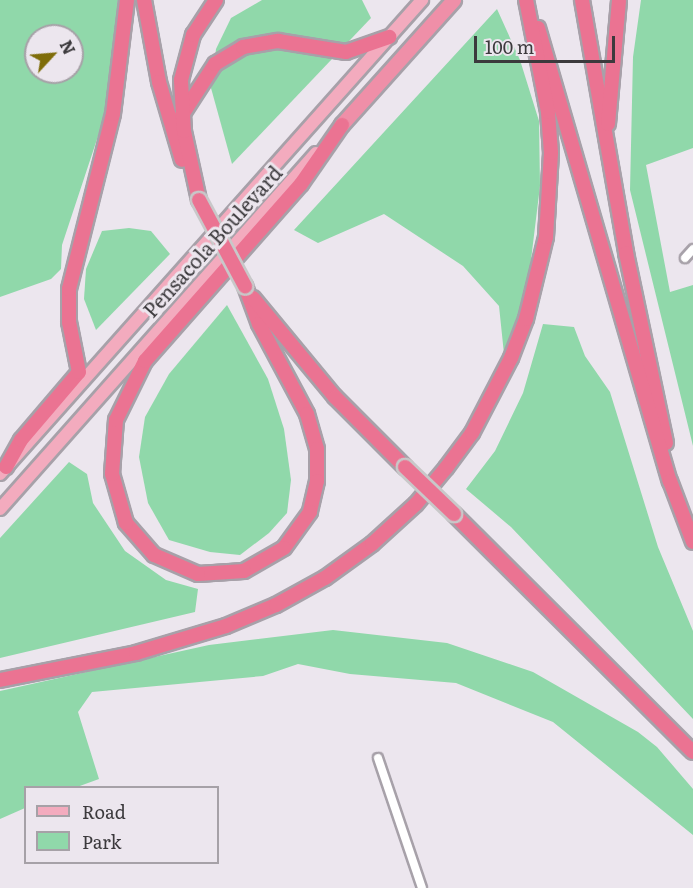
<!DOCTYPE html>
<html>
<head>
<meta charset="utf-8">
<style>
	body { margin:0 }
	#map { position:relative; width:693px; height:888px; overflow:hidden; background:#ece6ee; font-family:Literata,serif }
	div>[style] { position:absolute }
	.green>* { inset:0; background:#90d8aa }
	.roads { filter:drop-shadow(2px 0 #a7a1a9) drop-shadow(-2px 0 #a7a1a9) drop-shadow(0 2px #a7a1a9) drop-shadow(0 -2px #a7a1a9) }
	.minor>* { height:8px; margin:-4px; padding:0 4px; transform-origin:4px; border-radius:4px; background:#fff }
	.primary>* { height:12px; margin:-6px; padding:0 6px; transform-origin:6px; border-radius:6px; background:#f3abbe }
	.trunk>* { height:14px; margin:-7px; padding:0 7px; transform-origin:7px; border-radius:7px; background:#ef8fa8 }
	.motorway>* { height:14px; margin:-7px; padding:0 7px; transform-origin:7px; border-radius:7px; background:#eb7392 }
	.bridges { filter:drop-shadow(2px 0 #c8c8c9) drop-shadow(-2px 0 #c8c8c9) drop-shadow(0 2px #c8c8c9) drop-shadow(0 -2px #c8c8c9) }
	.motorway-bridge>* { height:14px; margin:-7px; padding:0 7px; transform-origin:7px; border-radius:7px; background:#eb7392 }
	span { translate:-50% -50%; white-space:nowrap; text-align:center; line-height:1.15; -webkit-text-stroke:6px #ece6ee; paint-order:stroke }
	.street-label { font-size:20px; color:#3c3a3d }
	.legend { position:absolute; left:24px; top:786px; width:195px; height:78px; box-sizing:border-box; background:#ece6ee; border:2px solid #a6a1a7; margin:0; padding:8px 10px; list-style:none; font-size:18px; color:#3c3a3d }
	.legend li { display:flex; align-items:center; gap:12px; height:30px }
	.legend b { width:30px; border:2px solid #a6a1a7 }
	.north { position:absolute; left:24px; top:24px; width:60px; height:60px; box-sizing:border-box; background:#ece6ee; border:2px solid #a6a1a7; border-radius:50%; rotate:64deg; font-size:16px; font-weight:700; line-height:24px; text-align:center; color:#3c3a3d }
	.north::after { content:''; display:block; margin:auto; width:21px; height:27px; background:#7f6d0a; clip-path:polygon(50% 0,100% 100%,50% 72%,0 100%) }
	.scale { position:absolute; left:474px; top:36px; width:141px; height:27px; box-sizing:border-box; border:3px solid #3c3a3d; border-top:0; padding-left:8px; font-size:18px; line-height:21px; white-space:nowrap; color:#3c3a3d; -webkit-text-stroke:4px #ece6ee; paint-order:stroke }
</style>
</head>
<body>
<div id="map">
	<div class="green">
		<div style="clip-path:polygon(evenodd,0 0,118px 0,105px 115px,62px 245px,61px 269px,51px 279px,0 297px,0 0,36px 36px,72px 36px,72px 72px,36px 72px,36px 36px)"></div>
		<div style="clip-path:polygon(262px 0,362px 0,371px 18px,232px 164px,211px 88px,216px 49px,231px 18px)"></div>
		<div style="clip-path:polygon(641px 0,693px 0,693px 148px,646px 165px,670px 292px,693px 285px,693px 446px,630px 190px,633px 57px)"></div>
		<div style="clip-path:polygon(497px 9px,520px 60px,539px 121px,540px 186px,531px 260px,520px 321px,504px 354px,499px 306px,463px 266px,384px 214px,318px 243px,294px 230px)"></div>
		<div style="clip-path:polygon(129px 228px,151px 231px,170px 254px,96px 330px,84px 299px,86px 269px,102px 231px)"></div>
		<div style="clip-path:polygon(227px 305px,268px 379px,284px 429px,291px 480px,287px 513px,269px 533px,240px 555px,210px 552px,169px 540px,148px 503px,139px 457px,145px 417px,169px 374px)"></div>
		<div style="clip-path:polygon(543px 324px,574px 327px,585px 356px,610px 392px,658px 547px,693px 631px,693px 719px,511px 527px,466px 489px,495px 451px,523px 393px)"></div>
		<div style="clip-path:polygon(69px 462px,87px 474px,93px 503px,125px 551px,166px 580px,198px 589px,195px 612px,0 658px,0 538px)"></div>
		<div style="clip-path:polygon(333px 630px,447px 643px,533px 672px,638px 732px,657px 747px,693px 789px,693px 835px,553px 722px,456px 683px,350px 674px,298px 664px,263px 676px,92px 692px,78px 712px,99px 779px,77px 787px,26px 788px,25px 808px,0 819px,0 691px,209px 645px)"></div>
	</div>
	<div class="roads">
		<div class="minor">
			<div style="left:685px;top:258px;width:12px;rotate:-48deg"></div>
			<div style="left:378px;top:758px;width:137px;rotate:71.3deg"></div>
		</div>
		<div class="primary">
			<div style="left:0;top:474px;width:635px;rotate:-48.32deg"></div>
			<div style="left:0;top:509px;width:476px;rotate:-48.4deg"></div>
		</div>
		<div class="trunk">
			<div style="left:342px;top:125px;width:168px;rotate:-48.1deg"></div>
		</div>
		<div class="motorway">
			<div style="left:144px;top:0;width:83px;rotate:79.6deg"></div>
			<div style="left:159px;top:82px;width:81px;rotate:73.6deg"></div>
			<div style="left:582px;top:0;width:257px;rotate:80.1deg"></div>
			<div style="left:626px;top:253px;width:194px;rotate:78.1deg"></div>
			<div style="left:538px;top:28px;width:472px;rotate:73.8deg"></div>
			<div style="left:670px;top:481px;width:65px;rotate:69.3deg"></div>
			<div style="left:182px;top:115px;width:61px;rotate:-57.1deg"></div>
			<div style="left:215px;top:64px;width:33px;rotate:-31deg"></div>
			<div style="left:243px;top:47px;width:36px;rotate:-10deg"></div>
			<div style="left:278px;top:41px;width:69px;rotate:9.2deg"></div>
			<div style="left:346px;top:52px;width:46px;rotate:-19.2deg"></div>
			<div style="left:608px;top:124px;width:124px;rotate:-84.9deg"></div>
			<div style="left:199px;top:200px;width:71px;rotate:-102.3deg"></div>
			<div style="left:184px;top:131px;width:51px;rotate:-93.4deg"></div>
			<div style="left:181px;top:80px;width:47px;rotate:-75.1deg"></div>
			<div style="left:193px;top:35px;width:42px;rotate:-56.7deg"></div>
			<div style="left:245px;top:286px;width:40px;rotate:69.8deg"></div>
			<div style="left:259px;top:324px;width:102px;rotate:61.9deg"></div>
			<div style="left:307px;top:414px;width:36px;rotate:74deg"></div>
			<div style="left:317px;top:449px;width:32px;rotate:90deg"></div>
			<div style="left:317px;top:481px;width:32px;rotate:103deg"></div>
			<div style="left:310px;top:512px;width:44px;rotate:125.8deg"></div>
			<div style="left:284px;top:548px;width:46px;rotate:150.1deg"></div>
			<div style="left:244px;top:571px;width:46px;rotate:176.3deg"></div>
			<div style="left:198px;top:574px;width:48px;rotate:-156.6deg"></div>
			<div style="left:154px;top:555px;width:43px;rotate:-131.2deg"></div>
			<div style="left:126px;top:523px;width:51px;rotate:-105.9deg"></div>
			<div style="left:112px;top:474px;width:54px;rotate:-85.8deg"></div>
			<div style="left:116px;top:420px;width:66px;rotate:-63.8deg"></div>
			<div style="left:145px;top:361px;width:236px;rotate:-48.6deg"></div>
			<div style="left:301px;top:184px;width:72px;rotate:-55.2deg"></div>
			<div style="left:253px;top:298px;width:129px;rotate:50.4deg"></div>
			<div style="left:335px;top:397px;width:99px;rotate:45deg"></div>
			<div style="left:6px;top:467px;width:31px;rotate:-61deg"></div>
			<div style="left:21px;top:440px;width:89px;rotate:-49.5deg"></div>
			<div style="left:79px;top:372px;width:51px;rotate:-101.3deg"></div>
			<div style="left:69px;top:322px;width:33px;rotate:-90deg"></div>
			<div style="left:69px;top:289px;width:180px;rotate:-75.9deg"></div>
			<div style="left:113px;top:114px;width:115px;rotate:-83deg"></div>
			<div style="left:454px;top:514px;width:337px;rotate:44.9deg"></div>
			<div style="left:0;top:680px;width:139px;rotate:-11.2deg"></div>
			<div style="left:136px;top:653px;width:94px;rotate:-16.7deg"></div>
			<div style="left:226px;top:626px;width:54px;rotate:-22.8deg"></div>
			<div style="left:276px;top:605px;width:56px;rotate:-28.9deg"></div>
			<div style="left:325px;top:578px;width:58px;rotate:-35.9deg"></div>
			<div style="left:372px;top:544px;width:59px;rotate:-42.3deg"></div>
			<div style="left:416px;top:504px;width:47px;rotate:-50.2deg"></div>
			<div style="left:446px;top:468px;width:44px;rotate:-53.4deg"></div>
			<div style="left:472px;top:433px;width:85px;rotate:-62.5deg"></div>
			<div style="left:511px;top:358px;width:42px;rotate:-69deg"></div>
			<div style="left:526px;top:319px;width:84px;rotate:-76.3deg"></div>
			<div style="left:546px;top:237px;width:84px;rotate:-86.6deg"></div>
			<div style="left:551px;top:153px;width:41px;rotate:-94.2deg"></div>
			<div style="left:548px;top:112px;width:114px;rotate:-101.1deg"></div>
		</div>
	</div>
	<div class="bridges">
		<div class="motorway-bridge">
			<div style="left:199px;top:200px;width:98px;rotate:61.9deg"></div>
			<div style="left:405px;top:467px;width:68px;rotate:43.8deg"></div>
		</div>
	</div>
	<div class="street-label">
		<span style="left:212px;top:241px;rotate:-48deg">Pensacola Boulevard</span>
	</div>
	<ul class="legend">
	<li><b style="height:8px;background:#f3abbe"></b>Road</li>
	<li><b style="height:16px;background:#90d8aa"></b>Park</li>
	</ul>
	<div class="north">N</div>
	<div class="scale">100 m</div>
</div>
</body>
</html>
